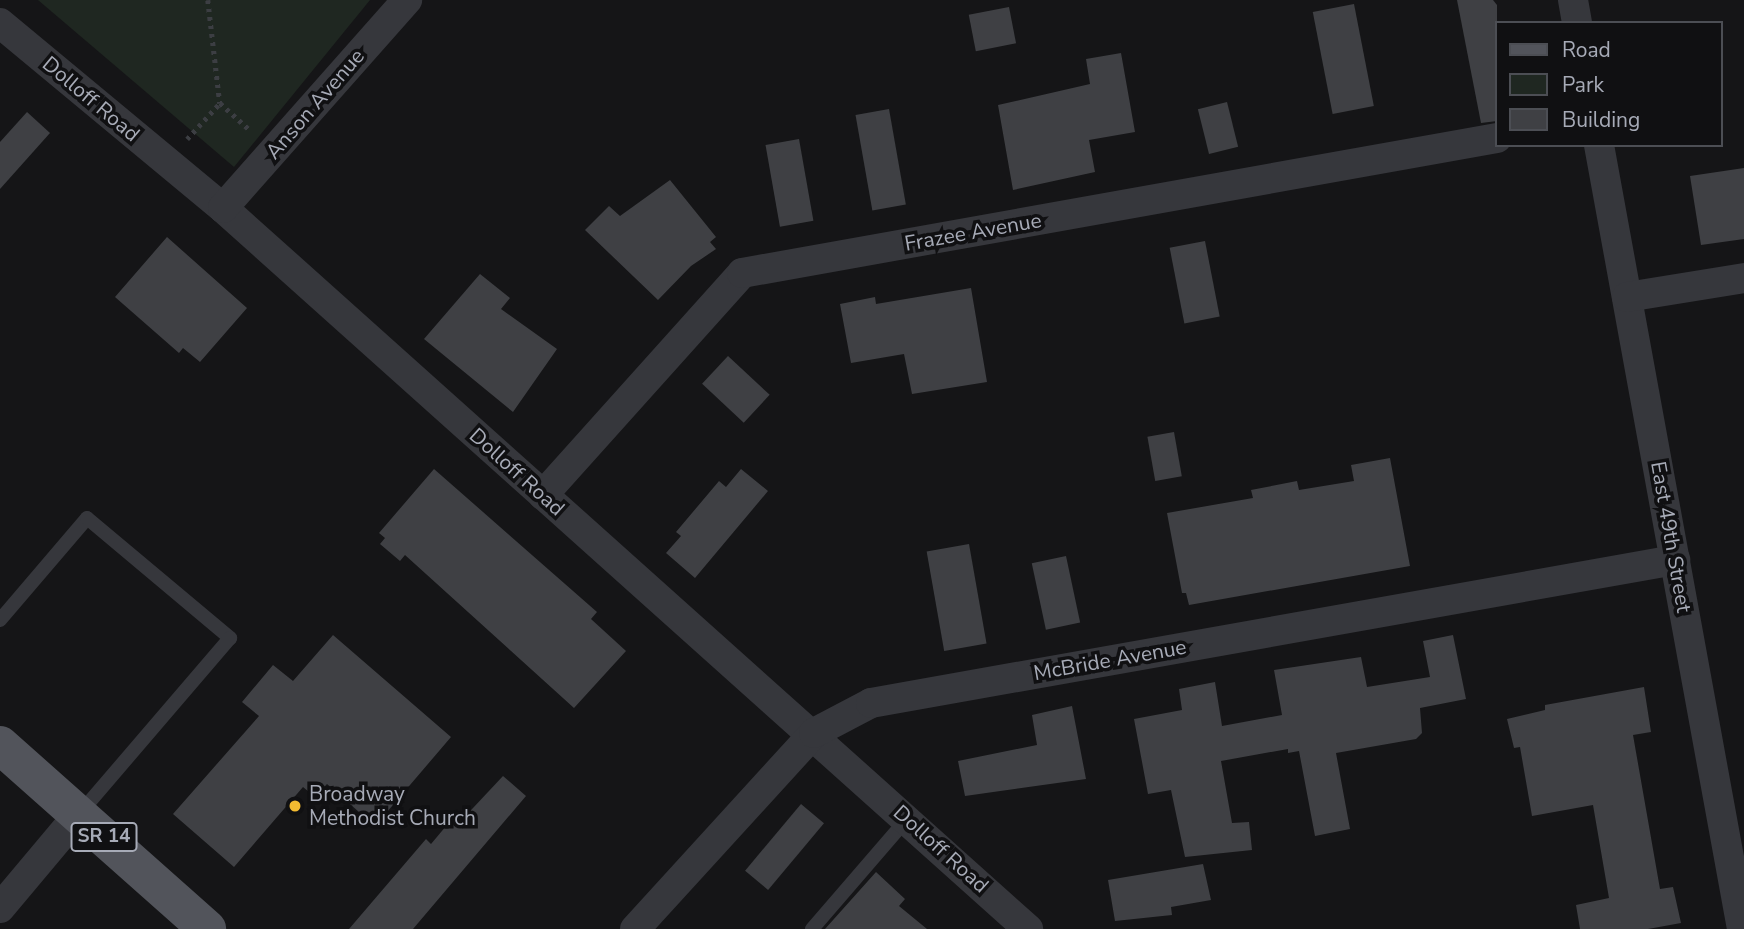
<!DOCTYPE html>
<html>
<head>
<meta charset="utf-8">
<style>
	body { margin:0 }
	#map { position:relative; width:1744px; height:929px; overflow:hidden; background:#151517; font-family:"Nunito Sans",sans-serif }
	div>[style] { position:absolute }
	.green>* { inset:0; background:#1f2721 }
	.building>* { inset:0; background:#3f4044; transform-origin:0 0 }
	.path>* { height:4.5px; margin-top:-2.25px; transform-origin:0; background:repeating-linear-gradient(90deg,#3c3e43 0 3.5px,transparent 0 8.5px) }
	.service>* { height:14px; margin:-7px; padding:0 7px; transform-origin:7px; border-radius:7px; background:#36373c }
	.minor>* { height:30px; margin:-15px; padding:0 15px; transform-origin:15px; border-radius:15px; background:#36373c }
	.primary>* { height:38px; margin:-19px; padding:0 19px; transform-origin:19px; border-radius:19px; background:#52545b }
	.dots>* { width:19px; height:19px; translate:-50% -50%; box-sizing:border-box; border:4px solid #101012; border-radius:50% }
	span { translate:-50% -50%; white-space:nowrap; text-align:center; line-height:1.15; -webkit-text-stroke:7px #101012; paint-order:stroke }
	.shield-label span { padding:2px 5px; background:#101012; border:2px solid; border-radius:5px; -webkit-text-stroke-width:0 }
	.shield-label { font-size:19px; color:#a7abb7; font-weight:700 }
	.street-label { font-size:21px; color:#a7abb7 }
	.poi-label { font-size:21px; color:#a7abb7 }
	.left { translate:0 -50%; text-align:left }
	.legend { position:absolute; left:1495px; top:21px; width:228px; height:126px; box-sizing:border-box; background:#101012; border:2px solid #4c4e54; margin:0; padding:9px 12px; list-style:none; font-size:21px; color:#a7abb7 }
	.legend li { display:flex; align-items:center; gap:14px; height:35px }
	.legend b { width:35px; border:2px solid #4c4e54 }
</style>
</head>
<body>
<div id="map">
	<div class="green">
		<div style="clip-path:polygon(38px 0,370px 0,234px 167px)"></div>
	</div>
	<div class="building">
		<div style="clip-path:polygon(1457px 0,1493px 0,1497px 5px,1497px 121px,1481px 123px)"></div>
		<div style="left:1354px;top:4px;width:104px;height:42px;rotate:79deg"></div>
		<div style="left:1009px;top:7px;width:37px;height:41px;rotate:79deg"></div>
		<div style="clip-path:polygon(1121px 53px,1135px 132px,1089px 140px,1095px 172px,1013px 190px,998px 105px,1090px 84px,1086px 59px)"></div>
		<div style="left:1227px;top:102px;width:46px;height:30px;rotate:76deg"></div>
		<div style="left:889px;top:109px;width:97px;height:34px;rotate:80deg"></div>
		<div style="clip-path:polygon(27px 112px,50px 133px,0 189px,0 142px)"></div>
		<div style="left:799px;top:139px;width:83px;height:34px;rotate:80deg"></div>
		<div style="clip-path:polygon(1744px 168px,1744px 239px,1701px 245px,1690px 176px)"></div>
		<div style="clip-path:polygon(670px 180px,716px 237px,710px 242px,716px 249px,691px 266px,658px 300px,585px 230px,609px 206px,620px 216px)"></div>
		<div style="clip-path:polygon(167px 237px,247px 308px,200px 362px,183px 348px,179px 353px,115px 297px)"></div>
		<div style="left:1205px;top:241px;width:77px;height:36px;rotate:79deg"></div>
		<div style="clip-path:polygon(480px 274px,510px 298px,501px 309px,557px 349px,513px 412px,424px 339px)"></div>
		<div style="clip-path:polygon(971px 288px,987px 382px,912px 394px,904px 354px,851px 363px,840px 304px,875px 297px,876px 304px)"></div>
		<div style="left:728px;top:356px;width:57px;height:38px;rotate:43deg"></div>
		<div style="left:1174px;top:432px;width:45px;height:27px;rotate:80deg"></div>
		<div style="clip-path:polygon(1390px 458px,1410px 566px,1189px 605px,1186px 593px,1182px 593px,1167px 513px,1253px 498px,1251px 490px,1297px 481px,1299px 490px,1354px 481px,1351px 465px)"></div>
		<div style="clip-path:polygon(434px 469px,597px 612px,591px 619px,626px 651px,574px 708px,405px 555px,400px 561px,380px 544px,385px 538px,379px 533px)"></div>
		<div style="clip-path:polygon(741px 469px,768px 491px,695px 578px,666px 553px,681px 536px,676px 532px,719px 481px,726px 487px)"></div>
		<div style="left:969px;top:544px;width:101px;height:43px;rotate:80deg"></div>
		<div style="left:1066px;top:556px;width:68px;height:35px;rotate:78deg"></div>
		<div style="clip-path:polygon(333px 635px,451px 737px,375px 826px,327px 784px,315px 797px,303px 787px,234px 867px,173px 814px,259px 716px,242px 702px,273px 665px,293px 681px)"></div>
		<div style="clip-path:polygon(1453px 635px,1466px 699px,1420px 708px,1422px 733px,1416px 739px,1336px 753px,1350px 829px,1315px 836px,1299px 751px,1288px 753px,1288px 749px,1221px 761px,1232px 823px,1249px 822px,1252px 850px,1185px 857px,1171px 790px,1148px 794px,1134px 719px,1182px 710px,1179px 689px,1215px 682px,1222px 726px,1282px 715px,1274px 670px,1361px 657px,1367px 687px,1430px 677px,1423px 641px)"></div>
		<div style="clip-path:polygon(1644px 687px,1651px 732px,1633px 735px,1660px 889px,1673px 887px,1681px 923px,1648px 929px,1580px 929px,1576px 905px,1609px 898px,1593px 805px,1532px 816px,1520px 747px,1514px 748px,1507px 719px,1545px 710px,1545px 705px)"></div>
		<div style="clip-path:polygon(1072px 706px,1086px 779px,965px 796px,958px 761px,1037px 745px,1032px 715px)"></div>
		<div style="clip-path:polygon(503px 776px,526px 796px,413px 929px,349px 929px,426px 839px,431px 844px,452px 819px,458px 824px)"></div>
		<div style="left:801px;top:804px;width:30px;height:87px;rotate:40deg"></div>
		<div style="clip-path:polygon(1203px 864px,1211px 900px,1171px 907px,1172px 915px,1115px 921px,1108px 880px)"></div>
		<div style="clip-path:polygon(876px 872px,905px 899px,899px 906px,927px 929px,825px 929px)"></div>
	</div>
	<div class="path">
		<div style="left:208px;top:0;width:104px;rotate:83.4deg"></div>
		<div style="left:220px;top:103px;width:42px;rotate:42.1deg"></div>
		<div style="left:187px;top:139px;width:49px;rotate:-47.5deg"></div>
	</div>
	<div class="service">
		<div style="left:0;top:620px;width:134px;rotate:-49.5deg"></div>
		<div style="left:87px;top:518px;width:187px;rotate:40deg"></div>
		<div style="left:230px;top:638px;width:230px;rotate:130.6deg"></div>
		<div style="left:812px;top:929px;width:145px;rotate:-49.2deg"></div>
	</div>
	<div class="minor">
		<div style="left:1573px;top:0;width:23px;rotate:80deg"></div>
		<div style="left:0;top:23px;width:290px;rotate:39.7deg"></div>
		<div style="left:223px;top:208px;width:1081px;rotate:41.85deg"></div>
		<div style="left:1599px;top:145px;width:797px;rotate:79.66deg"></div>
		<div style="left:223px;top:208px;width:278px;rotate:-48.5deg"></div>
		<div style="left:1627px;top:297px;width:119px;rotate:-9.2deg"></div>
		<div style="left:543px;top:495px;width:298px;rotate:-48.1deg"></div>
		<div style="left:742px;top:273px;width:767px;rotate:-10.14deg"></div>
		<div style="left:0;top:908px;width:123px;rotate:-50deg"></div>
		<div style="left:635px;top:929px;width:265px;rotate:-47.6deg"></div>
		<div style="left:814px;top:733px;width:64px;rotate:-27.8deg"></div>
		<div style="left:871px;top:703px;width:817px;rotate:-10.09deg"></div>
	</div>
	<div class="primary">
		<div style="left:0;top:745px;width:277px;rotate:41.6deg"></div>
	</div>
	<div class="dots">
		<div style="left:295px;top:806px;background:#f3bb31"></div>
	</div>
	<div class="shield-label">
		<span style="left:104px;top:837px">SR 14</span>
	</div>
	<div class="street-label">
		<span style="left:91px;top:99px;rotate:40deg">Dolloff Road</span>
		<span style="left:315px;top:104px;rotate:-49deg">Anson Avenue</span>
		<span style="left:973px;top:232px;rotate:-10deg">Frazee Avenue</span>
		<span style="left:517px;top:472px;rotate:42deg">Dolloff Road</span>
		<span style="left:1671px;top:537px;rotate:80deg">East 49th Street</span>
		<span style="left:1110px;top:660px;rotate:-10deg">McBride Avenue</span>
		<span style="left:941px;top:849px;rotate:42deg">Dolloff Road</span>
	</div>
	<div class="poi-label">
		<span class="left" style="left:309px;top:806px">Broadway<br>Methodist Church</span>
	</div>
	<ul class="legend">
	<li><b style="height:9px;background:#52545b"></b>Road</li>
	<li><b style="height:19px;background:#1f2721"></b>Park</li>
	<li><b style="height:19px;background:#3f4044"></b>Building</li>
	</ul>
</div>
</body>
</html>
